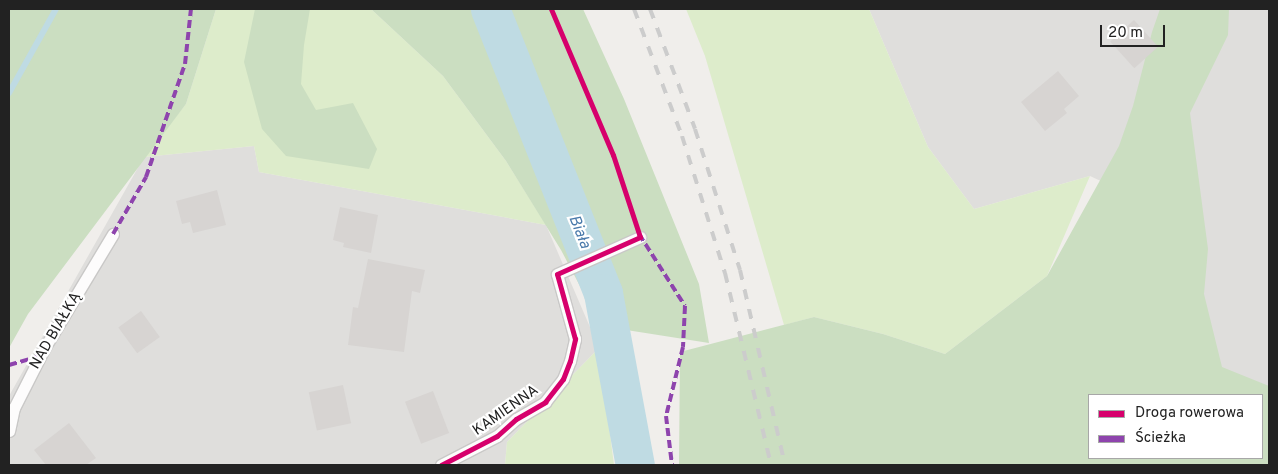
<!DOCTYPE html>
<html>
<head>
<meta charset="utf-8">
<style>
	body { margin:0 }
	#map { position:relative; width:1278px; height:474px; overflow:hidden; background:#f0eeeb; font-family:Overpass,sans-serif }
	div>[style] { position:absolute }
	.residential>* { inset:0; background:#dfdedc }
	.grass>* { inset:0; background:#ddeccb }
	.forest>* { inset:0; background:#cbdec1 }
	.stream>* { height:6px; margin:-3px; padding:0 3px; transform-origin:3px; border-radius:3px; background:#bfdbe3 }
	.river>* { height:39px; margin:-19.5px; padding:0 19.5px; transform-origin:19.5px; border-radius:19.5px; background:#bfdbe3 }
	.building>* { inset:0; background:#d7d4d2; transform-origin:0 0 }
	.roads { filter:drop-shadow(1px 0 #c9c8c7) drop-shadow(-1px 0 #c9c8c7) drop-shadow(0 1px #c9c8c7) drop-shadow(0 -1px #c9c8c7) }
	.service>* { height:11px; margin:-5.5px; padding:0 5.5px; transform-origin:5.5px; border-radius:5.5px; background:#fdfcfc }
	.rail>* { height:4px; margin-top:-2px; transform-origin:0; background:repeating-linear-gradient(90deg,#ccc 0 10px,transparent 0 20px) }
	.quiet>* { height:4px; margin-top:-2px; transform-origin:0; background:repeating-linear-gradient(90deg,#8e44ad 0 8px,transparent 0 12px) }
	.cycleway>* { height:5px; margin:-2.5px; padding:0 2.5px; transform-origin:2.5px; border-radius:2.5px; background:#d6006c }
	span { translate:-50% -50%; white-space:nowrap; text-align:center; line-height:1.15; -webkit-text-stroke:4.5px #fff; paint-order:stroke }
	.street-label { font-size:15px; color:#222 }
	.water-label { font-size:16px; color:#4a7aab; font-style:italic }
	.frame { position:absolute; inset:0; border:10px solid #222; pointer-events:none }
	.legend { position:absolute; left:1088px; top:394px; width:175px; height:65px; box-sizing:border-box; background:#fff; border:1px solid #a7a7a7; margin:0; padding:6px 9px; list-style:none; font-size:15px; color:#222 }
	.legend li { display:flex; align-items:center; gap:10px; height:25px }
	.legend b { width:25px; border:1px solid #a7a7a7 }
	.scale { position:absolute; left:1100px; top:25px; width:65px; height:22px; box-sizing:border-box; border:2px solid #222; border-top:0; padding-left:6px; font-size:15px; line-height:18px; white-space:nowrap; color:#222; -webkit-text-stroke:4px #fff; paint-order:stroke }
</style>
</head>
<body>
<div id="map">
	<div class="residential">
		<div style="clip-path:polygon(869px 9px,1269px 9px,1269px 465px,1262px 458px,1262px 395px,1208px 395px,1170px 213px,1090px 176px,974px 209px,928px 147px)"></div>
		<div style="clip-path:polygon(254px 146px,259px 172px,546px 225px,599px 348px,507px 442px,505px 465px,9px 465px,9px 396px,144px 157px)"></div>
	</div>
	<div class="grass">
		<div style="clip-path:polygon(216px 9px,371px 9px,443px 76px,506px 161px,546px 225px,259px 172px,254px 146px,144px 157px,186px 104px)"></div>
		<div style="clip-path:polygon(686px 9px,869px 9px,928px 147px,974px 209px,1090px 176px,1047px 276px,945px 354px,883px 334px,814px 317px,784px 325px,705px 56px)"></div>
		<div style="clip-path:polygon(599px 348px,614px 465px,505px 465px,507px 442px)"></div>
	</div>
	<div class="forest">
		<div style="clip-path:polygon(9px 9px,216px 9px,186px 104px,28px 314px,9px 348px)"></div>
		<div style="clip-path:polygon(255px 9px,310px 9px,304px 45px,301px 84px,316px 110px,353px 103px,377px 149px,369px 169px,286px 156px,262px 129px,244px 62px)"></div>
		<div style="clip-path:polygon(371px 9px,583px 9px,624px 99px,699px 284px,709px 343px,601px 326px,561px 250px,506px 161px,443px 76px)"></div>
		<div style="clip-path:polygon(evenodd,1160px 9px,1229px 9px,1228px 35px,1190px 113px,1208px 249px,1204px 294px,1222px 367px,1269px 386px,1269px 465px,679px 465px,680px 352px,814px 317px,883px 334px,945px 354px,1047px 276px,1119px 146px,1133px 106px,1152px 32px,1160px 9px,1089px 395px,1262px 395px,1262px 458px,1089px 458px,1089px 395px)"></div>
	</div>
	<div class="stream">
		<div style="left:9px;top:93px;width:96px;rotate:-60.8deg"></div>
	</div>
	<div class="river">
		<div style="left:490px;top:9px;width:306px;rotate:68.3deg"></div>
		<div style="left:603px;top:293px;width:175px;rotate:79.5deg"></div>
	</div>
	<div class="building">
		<div style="left:1134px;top:20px;width:36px;height:32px;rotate:48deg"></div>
		<div style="clip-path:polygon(1058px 71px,1079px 96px,1064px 109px,1067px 113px,1045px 131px,1021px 102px)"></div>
		<div style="clip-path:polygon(217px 190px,226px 225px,193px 233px,190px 222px,182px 224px,176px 201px)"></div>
		<div style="clip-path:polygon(340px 207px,378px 215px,371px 253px,343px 247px,344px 243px,333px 240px)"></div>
		<div style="clip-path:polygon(368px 259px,425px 270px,420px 293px,412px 291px,404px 352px,348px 345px,353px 307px,358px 308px)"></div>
		<div style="left:141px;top:311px;width:32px;height:28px;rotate:54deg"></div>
		<div style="left:343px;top:385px;width:39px;height:35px;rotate:78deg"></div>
		<div style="left:433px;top:391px;width:45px;height:30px;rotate:69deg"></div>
		<div style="clip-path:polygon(69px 423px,96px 458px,86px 465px,46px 465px,34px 450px)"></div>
	</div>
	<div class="roads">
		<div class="service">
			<div style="left:9px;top:431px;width:24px;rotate:-78deg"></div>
			<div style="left:14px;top:408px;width:68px;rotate:-63.1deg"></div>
			<div style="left:45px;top:347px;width:132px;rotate:-59deg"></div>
			<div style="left:441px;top:465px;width:63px;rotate:-27.4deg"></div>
			<div style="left:497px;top:436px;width:25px;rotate:-42deg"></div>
			<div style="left:516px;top:419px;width:34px;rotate:-30deg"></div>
			<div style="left:545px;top:402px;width:29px;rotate:-52deg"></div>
			<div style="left:563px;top:379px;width:19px;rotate:-69deg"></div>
			<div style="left:570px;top:361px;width:23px;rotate:-77deg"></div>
			<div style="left:575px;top:339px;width:67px;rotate:-105.5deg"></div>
			<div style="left:557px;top:274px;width:91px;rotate:-24deg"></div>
		</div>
	</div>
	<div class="rail">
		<div style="left:634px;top:9px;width:136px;rotate:69.3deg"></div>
		<div style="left:682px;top:136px;width:144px;rotate:72.6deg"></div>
		<div style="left:725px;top:273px;width:197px;rotate:76.5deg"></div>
		<div style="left:650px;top:9px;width:128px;rotate:69.4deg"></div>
		<div style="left:695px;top:129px;width:148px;rotate:72.3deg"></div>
		<div style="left:740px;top:270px;width:200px;rotate:77deg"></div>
	</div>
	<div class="quiet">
		<div style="left:113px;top:234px;width:66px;rotate:-59.9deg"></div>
		<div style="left:146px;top:177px;width:120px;rotate:-71deg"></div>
		<div style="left:185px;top:64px;width:55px;rotate:-83.8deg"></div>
		<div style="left:639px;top:234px;width:85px;rotate:57.4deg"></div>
		<div style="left:685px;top:306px;width:41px;rotate:92.8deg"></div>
		<div style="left:683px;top:347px;width:71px;rotate:103.8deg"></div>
		<div style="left:666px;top:416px;width:49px;rotate:83deg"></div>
		<div style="left:9px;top:365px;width:32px;rotate:-16deg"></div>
	</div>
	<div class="cycleway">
		<div style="left:441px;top:465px;width:63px;rotate:-27.4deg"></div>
		<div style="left:497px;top:436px;width:25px;rotate:-42deg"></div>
		<div style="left:516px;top:419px;width:34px;rotate:-30deg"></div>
		<div style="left:545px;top:402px;width:29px;rotate:-52deg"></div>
		<div style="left:563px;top:379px;width:19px;rotate:-69deg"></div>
		<div style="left:570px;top:361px;width:23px;rotate:-77deg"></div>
		<div style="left:575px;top:339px;width:67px;rotate:-105.5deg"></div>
		<div style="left:557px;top:274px;width:91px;rotate:-24deg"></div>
		<div style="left:640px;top:237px;width:86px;rotate:-108.2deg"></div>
		<div style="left:613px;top:155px;width:159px;rotate:-113deg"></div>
	</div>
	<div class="street-label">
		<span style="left:56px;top:331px;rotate:-60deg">NAD BIAŁKĄ</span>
		<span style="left:506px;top:411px;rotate:-35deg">KAMIENNA</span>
	</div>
	<div class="water-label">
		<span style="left:579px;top:232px;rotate:68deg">Biała</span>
	</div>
	<div class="frame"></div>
	<ul class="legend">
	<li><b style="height:6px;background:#d6006c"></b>Droga rowerowa</li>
	<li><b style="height:6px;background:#8e44ad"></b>Ścieżka</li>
	</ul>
	<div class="scale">20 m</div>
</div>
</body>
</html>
